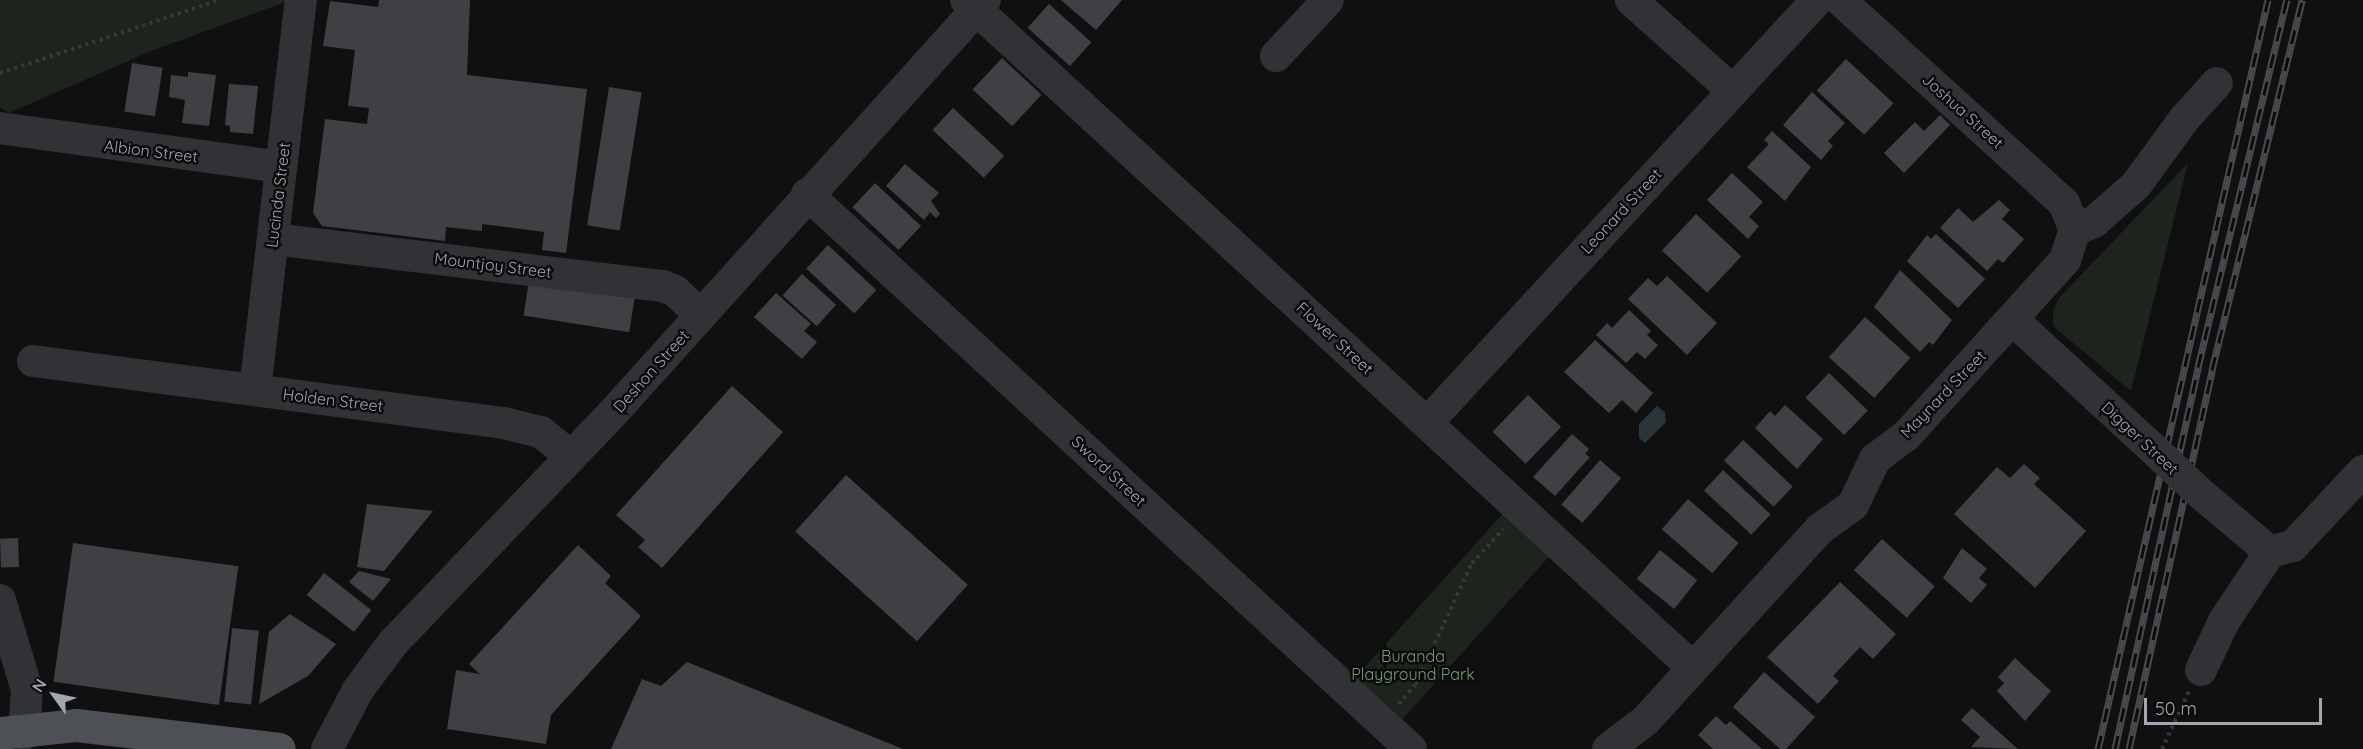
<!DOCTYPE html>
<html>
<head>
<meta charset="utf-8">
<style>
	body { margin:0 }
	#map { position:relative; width:2363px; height:749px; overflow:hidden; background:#101011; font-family:Quicksand,sans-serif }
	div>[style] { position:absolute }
	.green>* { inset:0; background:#1d241d; transform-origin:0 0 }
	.water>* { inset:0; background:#2a3439 }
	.building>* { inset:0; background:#3f4044; transform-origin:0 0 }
	.path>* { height:4px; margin-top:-2px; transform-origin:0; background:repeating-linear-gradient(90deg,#37393d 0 3px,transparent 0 7.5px) }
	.minor>* { height:32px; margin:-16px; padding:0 16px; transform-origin:16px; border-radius:16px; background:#313236 }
	.major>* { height:33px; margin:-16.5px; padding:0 16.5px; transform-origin:16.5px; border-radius:16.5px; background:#4d5055 }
	.rail>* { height:7px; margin-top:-3.5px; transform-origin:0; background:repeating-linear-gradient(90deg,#0b0b0c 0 14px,#484b4f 0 28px); box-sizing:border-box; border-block:2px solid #484b4f }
	.minor-bridge>* { height:32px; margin:-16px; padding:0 16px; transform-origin:16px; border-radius:16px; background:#313236 }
	span { translate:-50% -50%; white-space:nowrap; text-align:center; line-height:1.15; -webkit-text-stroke:5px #0b0b0c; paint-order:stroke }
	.street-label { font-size:16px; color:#a1a8b2 }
	.park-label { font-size:16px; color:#7a9d79 }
	.north { position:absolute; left:24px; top:665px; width:60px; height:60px; -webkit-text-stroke:4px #0b0b0c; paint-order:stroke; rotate:303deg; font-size:16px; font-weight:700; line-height:24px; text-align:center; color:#a1a8b2 }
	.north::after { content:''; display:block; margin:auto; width:21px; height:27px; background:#a1a8b2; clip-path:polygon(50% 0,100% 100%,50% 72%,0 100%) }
	.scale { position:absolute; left:2144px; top:698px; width:178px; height:27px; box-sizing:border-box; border:3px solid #a1a8b2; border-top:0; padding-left:8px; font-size:18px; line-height:21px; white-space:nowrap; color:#a1a8b2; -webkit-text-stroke:4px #0b0b0c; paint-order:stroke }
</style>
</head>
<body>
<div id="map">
	<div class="green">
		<div style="clip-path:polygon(0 0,291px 0,151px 51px,9px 113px,0 107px)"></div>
		<div style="clip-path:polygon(2188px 163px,2131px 391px,2053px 326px,2053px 311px,2059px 298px)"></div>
		<div style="left:1507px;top:509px;width:63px;height:226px;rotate:42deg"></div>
	</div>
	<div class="water">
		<div style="clip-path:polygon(1657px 406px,1665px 412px,1666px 422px,1645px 443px,1639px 438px,1639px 424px)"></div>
	</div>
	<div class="building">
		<div style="clip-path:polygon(379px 0,470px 0,467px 75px,587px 89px,566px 253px,542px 250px,544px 232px,482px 224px,482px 231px,446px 227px,445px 241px,322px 226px,313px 213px,325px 119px,367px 124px,369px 108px,348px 106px,355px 50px,323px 46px,330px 1px,378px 7px)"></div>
		<div style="clip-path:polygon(1061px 0,1122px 0,1096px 30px)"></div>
		<div style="left:1049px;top:4px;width:57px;height:32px;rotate:42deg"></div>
		<div style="left:1002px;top:58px;width:54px;height:43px;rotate:43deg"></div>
		<div style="left:1846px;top:59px;width:65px;height:43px;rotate:43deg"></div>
		<div style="left:132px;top:63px;width:31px;height:49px;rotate:9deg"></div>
		<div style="clip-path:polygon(188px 72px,216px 75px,209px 126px,182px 123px,185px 100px,169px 97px,171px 75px,188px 77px)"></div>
		<div style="clip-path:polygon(229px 84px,258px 86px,253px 134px,230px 132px,230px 126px,225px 125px)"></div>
		<div style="left:609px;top:87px;width:33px;height:140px;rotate:9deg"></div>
		<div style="clip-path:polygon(1812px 92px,1845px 123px,1828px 141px,1833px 146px,1821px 160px,1783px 125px)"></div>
		<div style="left:953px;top:108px;width:70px;height:30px;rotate:43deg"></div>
		<div style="clip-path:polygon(1940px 115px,1950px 125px,1904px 173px,1884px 153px,1915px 122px,1924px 131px)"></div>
		<div style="clip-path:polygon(1772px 131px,1811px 167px,1785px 201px,1747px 167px,1769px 144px,1764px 140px)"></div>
		<div style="clip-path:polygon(905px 164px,939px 193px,931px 201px,940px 214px,936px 218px,930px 212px,924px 220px,886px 186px)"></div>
		<div style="clip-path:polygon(1732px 173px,1763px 202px,1749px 217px,1759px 226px,1748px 239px,1707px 200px)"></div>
		<div style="left:875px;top:183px;width:63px;height:33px;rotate:43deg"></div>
		<div style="clip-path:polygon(1999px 200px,2010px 210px,2002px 219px,2024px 239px,2003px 263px,1998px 259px,1987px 271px,1940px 228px,1958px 208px,1973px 222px)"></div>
		<div style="left:1696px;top:214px;width:62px;height:50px;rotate:43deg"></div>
		<div style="clip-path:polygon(1936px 234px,1985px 279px,1958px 308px,1907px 261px,1927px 235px,1931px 239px)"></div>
		<div style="left:828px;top:245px;width:66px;height:32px;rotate:43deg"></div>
		<div style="clip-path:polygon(1900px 270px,1952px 320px,1933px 345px,1929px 342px,1920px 352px,1874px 307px)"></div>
		<div style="left:802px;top:274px;width:46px;height:29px;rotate:42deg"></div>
		<div style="clip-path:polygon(1667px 276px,1717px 323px,1687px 355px,1628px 299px,1648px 278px,1657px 286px)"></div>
		<div style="left:529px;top:281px;width:107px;height:35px;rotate:9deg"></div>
		<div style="clip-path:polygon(776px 293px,811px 324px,804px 331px,817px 342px,802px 359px,754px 317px)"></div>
		<div style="clip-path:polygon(1629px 310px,1651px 331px,1647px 335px,1658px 345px,1645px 359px,1637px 352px,1626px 363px,1596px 335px,1607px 323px,1612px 328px)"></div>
		<div style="left:1865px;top:317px;width:61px;height:54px;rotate:42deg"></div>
		<div style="clip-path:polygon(1595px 340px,1653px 393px,1636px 413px,1622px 400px,1609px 413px,1564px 372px)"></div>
		<div style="left:1829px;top:373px;width:54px;height:34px;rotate:44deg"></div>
		<div style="clip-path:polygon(732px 386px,783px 432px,662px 568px,638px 547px,645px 540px,616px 515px)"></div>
		<div style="left:1528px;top:395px;width:46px;height:51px;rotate:44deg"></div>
		<div style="clip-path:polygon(1785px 405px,1823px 439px,1797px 469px,1755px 428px,1770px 411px,1775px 416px)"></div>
		<div style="clip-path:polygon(1572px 434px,1589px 449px,1585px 454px,1590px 457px,1555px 496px,1533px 477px)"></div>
		<div style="left:1743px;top:440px;width:68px;height:28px;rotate:43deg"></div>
		<div style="left:1600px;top:460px;width:28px;height:59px;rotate:41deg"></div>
		<div style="clip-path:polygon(2024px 464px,2040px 478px,2034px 484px,2086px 531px,2035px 588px,1954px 514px,1997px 467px,2010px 478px)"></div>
		<div style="left:1723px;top:470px;width:65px;height:28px;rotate:43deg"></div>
		<div style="left:846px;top:475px;width:164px;height:76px;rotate:42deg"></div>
		<div style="left:1688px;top:499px;width:67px;height:40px;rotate:41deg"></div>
		<div style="clip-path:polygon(367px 504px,433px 511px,384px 571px,357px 567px)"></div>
		<div style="left:18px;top:538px;width:29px;height:18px;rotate:88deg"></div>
		<div style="left:1882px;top:539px;width:71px;height:42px;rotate:42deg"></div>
		<div style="left:73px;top:543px;width:167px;height:140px;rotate:8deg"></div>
		<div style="clip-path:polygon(578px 545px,611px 576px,605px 583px,641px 616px,551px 715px,546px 744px,447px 729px,456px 670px,480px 674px,469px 664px)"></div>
		<div style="clip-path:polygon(1962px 548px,1987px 569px,1979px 578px,1987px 585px,1971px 603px,1943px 578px)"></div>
		<div style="left:1660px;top:550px;width:48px;height:37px;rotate:39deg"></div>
		<div style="clip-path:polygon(359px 571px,391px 579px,373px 601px,349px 582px)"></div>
		<div style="left:324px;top:573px;width:60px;height:28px;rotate:38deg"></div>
		<div style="clip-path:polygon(1840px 582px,1896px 634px,1873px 659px,1860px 647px,1833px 676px,1839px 681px,1818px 704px,1767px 657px)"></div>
		<div style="clip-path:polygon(290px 614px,336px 644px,308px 676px,259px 704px,269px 632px)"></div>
		<div style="left:232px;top:628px;width:27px;height:74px;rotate:6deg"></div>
		<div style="clip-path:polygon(2015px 658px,2051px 691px,2025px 721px,1997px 691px,2004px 683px,1998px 677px)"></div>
		<div style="clip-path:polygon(687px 662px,903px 749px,611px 749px,642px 679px,661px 686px)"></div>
		<div style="clip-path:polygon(1764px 672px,1815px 717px,1786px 749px,1780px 749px,1733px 707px)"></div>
		<div style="clip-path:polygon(1972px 708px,2018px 749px,1971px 747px,1980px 737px,1961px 720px)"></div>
		<div style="clip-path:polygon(1716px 716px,1726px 725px,1730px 721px,1762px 749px,1713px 749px,1698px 735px)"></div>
	</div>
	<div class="path">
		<div style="left:0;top:73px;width:231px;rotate:-18.4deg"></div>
		<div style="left:1399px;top:704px;width:26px;rotate:-50deg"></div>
		<div style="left:1416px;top:684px;width:133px;rotate:-65.2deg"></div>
		<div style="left:1472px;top:563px;width:46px;rotate:-47.6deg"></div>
		<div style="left:2162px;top:749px;width:64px;rotate:-65deg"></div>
	</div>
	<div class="minor">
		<div style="left:966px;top:0;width:987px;rotate:42.58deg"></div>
		<div style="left:1631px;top:0;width:137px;rotate:41.7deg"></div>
		<div style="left:1840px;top:0;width:302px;rotate:42.2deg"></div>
		<div style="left:2064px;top:203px;width:29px;rotate:68deg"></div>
		<div style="left:1276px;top:56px;width:76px;rotate:-47.1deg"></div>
		<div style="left:0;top:128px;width:284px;rotate:7.9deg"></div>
		<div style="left:807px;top:194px;width:820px;rotate:42.58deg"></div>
		<div style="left:273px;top:239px;width:393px;rotate:6.9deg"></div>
		<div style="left:663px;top:286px;width:13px;rotate:23deg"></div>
		<div style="left:675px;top:291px;width:35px;rotate:43deg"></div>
		<div style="left:2013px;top:320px;width:183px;rotate:42.6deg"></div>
		<div style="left:33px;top:361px;width:475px;rotate:7.5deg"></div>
		<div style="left:504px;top:423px;width:38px;rotate:14deg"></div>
		<div style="left:541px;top:432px;width:38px;rotate:39deg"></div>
		<div style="left:255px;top:390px;width:393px;rotate:-83.3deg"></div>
		<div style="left:1427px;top:423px;width:575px;rotate:-47.32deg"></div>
		<div style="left:2200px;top:493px;width:92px;rotate:40.1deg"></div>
		<div style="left:0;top:600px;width:94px;rotate:73.3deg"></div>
		<div style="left:27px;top:690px;width:44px;rotate:93.9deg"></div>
		<div style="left:2201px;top:670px;width:54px;rotate:-64.9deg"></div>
		<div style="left:2224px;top:621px;width:83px;rotate:-56.3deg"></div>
		<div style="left:2270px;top:552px;width:24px;rotate:-15deg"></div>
		<div style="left:2293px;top:546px;width:103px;rotate:-47deg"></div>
		<div style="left:327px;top:749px;width:67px;rotate:-62.3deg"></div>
		<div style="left:358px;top:690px;width:57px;rotate:-53.5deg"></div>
		<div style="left:392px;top:644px;width:318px;rotate:-46.3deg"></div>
		<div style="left:612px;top:414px;width:557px;rotate:-47.98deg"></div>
		<div style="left:1608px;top:749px;width:48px;rotate:-37.3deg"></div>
		<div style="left:1646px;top:720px;width:258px;rotate:-47.7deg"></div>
		<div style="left:1820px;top:529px;width:41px;rotate:-36deg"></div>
		<div style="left:1853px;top:505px;width:51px;rotate:-64.4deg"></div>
		<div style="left:1875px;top:459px;width:39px;rotate:-37deg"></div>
		<div style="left:1906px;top:436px;width:237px;rotate:-47.9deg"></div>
		<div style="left:2065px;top:260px;width:32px;rotate:-72deg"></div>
		<div style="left:2075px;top:230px;width:21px;rotate:-23deg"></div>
		<div style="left:2094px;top:222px;width:56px;rotate:-41.4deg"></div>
		<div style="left:2136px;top:185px;width:83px;rotate:-53.8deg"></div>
		<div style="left:2185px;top:118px;width:47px;rotate:-47.6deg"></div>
	</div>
	<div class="major">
		<div style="left:0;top:733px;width:76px;rotate:-6deg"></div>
		<div style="left:76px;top:725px;width:204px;rotate:6.7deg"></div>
	</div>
	<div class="rail">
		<div style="left:2098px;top:749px;width:768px;rotate:-77.21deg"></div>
		<div style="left:2115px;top:749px;width:391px;rotate:-77.7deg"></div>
		<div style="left:2198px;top:367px;width:378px;rotate:-76.4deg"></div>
		<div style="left:2129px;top:749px;width:388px;rotate:-77.6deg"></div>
		<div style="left:2212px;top:370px;width:381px;rotate:-76.3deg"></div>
	</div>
	<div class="minor-bridge">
		<div style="left:2148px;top:444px;width:71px;rotate:43.3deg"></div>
	</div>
	<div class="street-label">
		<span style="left:1963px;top:111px;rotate:42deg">Joshua Street</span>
		<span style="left:151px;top:151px;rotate:7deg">Albion Street</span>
		<span style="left:278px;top:195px;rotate:-83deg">Lucinda Street</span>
		<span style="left:1621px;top:211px;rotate:-47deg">Leonard Street</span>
		<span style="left:493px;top:265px;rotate:7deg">Mountjoy Street</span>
		<span style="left:1335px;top:338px;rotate:43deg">Flower Street</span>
		<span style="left:651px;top:371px;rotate:-48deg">Deshon Street</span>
		<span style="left:1943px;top:394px;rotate:-46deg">Maynard Street</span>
		<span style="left:333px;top:400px;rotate:7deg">Holden Street</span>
		<span style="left:2140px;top:438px;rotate:43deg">Digger Street</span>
		<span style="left:1109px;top:471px;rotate:43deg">Sword Street</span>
	</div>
	<div class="park-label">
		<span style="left:1413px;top:665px">Buranda<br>Playground Park</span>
	</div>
	<div class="north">N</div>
	<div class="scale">50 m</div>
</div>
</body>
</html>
